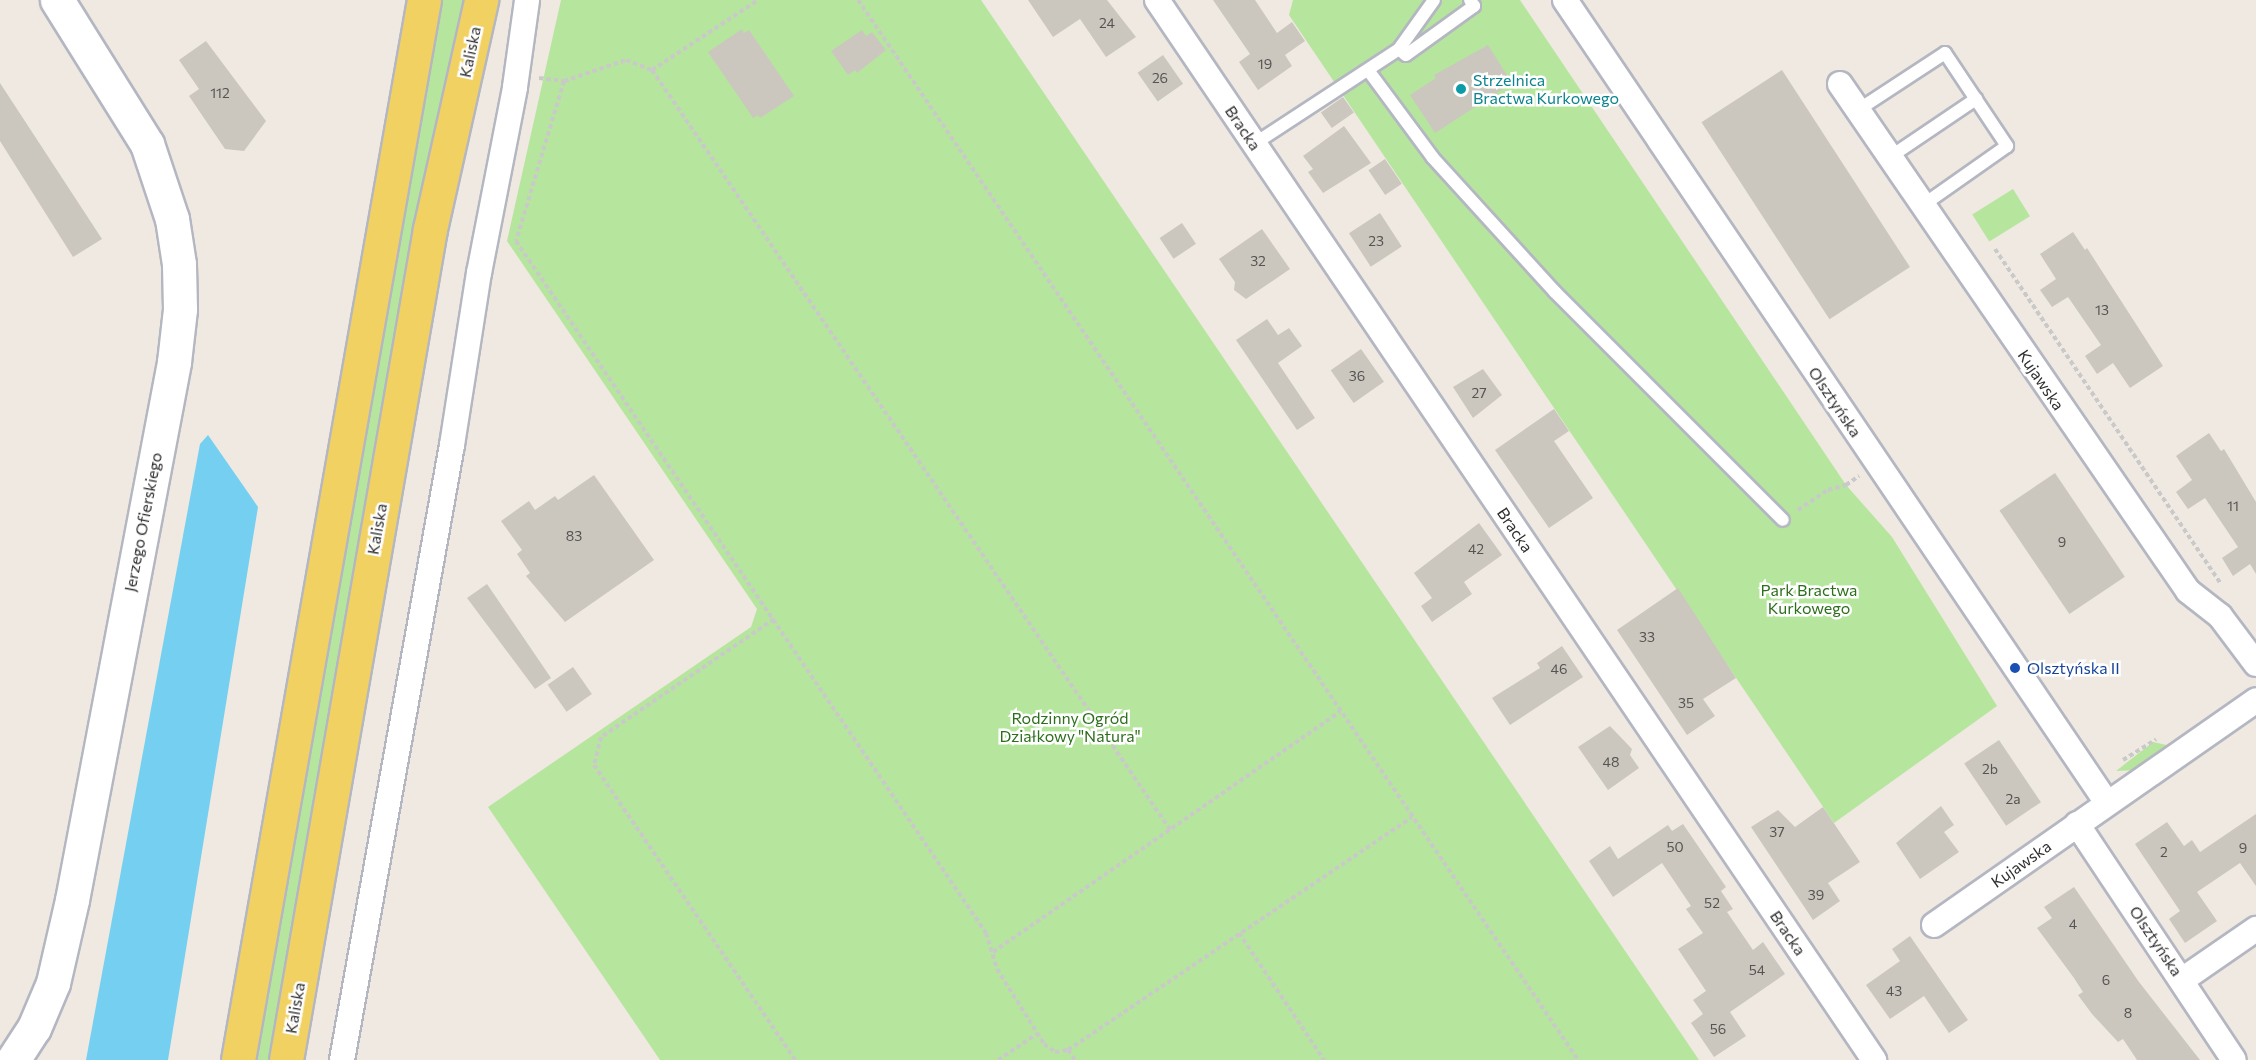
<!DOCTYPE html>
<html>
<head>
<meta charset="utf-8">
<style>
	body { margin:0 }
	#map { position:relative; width:2256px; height:1060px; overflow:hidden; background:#efe9e1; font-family:Commissioner,sans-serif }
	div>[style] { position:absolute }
	.green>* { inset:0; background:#b6e59e; transform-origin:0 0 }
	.water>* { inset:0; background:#75cff0 }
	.building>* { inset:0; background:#cbc7bf; transform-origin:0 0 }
	.path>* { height:4px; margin-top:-2px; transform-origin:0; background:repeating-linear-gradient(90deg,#c9c9c9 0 4.5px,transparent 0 7.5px) }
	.roads { filter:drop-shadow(2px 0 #b4b7c1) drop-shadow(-2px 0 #b4b7c1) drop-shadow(0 2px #b4b7c1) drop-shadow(0 -2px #b4b7c1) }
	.lane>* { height:12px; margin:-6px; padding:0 6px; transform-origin:6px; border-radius:6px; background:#fff }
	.street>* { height:24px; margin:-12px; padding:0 12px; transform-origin:12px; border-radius:12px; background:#fff }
	.secondary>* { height:33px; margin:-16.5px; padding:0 16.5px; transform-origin:16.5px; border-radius:16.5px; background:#fff }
	.primary>* { height:33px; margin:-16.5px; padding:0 16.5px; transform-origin:16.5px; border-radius:16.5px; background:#f2d163 }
	.dots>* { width:16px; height:16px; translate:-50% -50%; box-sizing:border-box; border:3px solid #fff; border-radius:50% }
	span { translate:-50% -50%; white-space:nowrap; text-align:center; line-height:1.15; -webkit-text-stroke:5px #fff; paint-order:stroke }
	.number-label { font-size:14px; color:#555452 }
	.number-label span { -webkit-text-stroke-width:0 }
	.street-label { font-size:16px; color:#2e2e2e }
	.culture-label { font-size:16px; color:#0d838f }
	.left { translate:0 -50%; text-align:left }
	.park-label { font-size:16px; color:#2c6e1b }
	.transit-label { font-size:16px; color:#164399 }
</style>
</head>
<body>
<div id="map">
	<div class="green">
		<div style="clip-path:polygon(441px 0,467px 0,393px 340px,270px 1060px,256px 1060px)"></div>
		<div style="clip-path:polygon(561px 0,981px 0,1699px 1060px,660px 1060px,488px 807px,751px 627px,757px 609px,507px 241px)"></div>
		<div style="clip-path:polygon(1293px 0,1520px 0,1846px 485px,1892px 537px,1997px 706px,1834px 823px,1289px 15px)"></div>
		<div style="left:2013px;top:189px;width:32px;height:48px;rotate:58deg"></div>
		<div style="clip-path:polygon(2153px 742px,2171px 746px,2136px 770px,2116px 771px)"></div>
	</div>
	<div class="water">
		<div style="clip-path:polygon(208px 435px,258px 507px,168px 1060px,86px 1060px,200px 444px)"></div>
	</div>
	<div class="building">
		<div style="clip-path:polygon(1028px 0,1107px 0,1136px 37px,1106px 57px,1080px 19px,1053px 37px)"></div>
		<div style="clip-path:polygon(1213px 0,1255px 0,1277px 33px,1292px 22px,1305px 41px,1285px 55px,1292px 66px,1258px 90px,1239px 62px,1250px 54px)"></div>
		<div style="clip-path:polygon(742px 29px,744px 33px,749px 30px,794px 96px,760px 118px,758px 115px,753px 118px,708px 52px)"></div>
		<div style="clip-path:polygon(862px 30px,866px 36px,872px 32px,886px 50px,857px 73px,855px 70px,848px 75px,831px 51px)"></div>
		<div style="clip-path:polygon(206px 41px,266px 121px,244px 151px,225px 149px,189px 96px,199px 89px,179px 60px)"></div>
		<div style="clip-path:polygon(1488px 45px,1512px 83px,1435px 133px,1410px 95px,1436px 78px,1434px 75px)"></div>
		<div style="left:1163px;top:55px;width:35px;height:31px;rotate:55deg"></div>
		<div style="left:1782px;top:70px;width:235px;height:96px;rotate:57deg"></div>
		<div style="clip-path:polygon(0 83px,102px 239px,73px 257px,0 141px)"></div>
		<div style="left:1343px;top:97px;width:19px;height:27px;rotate:55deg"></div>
		<div style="clip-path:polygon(1344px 126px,1371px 163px,1323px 193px,1308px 172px,1313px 169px,1303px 156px)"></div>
		<div style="left:1385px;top:159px;width:30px;height:20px;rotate:56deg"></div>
		<div style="left:1380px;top:213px;width:40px;height:37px;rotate:57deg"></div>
		<div style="left:1182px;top:223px;width:25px;height:27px;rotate:56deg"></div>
		<div style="clip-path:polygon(1262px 229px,1290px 269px,1246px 299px,1234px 290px,1235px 282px,1219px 259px)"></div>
		<div style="clip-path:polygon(2073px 232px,2085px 250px,2087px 248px,2163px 366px,2130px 388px,2113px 363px,2097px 374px,2085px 356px,2101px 345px,2068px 297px,2052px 307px,2040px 290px,2056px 279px,2040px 254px)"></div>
		<div style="clip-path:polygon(1267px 319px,1278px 335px,1289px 328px,1302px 346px,1278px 363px,1315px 418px,1297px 430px,1236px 340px)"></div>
		<div style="left:1361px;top:349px;width:40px;height:37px;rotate:55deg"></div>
		<div style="clip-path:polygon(1483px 369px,1502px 395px,1473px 418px,1453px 387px)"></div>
		<div style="clip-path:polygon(1554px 409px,1569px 431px,1554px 441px,1593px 498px,1549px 528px,1495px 450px)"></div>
		<div style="clip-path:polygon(2209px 433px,2221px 451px,2224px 449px,2256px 502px,2256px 574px,2250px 564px,2233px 576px,2222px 558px,2238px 547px,2205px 498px,2188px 509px,2176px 492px,2192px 480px,2176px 456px)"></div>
		<div style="left:2055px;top:473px;width:125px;height:67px;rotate:56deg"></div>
		<div style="clip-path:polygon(594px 475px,654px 560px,565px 622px,526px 576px,530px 573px,517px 554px,522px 550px,501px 521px,529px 501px,535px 510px,555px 496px,558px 500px)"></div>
		<div style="clip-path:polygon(1479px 523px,1502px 555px,1464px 582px,1472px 594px,1432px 622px,1421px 606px,1432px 598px,1414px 573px)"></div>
		<div style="clip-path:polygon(487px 584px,551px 678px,535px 689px,467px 598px)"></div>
		<div style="clip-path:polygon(1678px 588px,1736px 678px,1703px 699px,1715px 716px,1687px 735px,1617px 630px)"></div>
		<div style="clip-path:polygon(1562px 646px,1583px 677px,1510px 725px,1492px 698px,1540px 668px,1537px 663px)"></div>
		<div style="left:573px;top:667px;width:33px;height:31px;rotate:55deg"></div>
		<div style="clip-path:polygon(1610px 726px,1632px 749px,1630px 755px,1639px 768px,1608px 790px,1578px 747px)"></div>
		<div style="left:1999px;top:740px;width:75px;height:42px;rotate:56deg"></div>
		<div style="clip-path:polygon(1941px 806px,1954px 825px,1944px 832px,1959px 852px,1920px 879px,1896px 843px)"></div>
		<div style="clip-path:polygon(1823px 807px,1860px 862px,1828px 883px,1840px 901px,1813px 920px,1751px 827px,1778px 810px,1795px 827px)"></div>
		<div style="clip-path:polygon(2256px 814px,2256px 886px,2240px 863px,2197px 892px,2217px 921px,2185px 943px,2169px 919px,2180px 911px,2135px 844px,2167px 822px,2184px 846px,2192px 840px,2200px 852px)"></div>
		<div style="clip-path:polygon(1683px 824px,1726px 887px,1721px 891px,1733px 909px,1727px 912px,1753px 950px,1763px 942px,1785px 974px,1730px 1012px,1746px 1036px,1714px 1057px,1691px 1023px,1703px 1014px,1693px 1000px,1706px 991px,1678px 949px,1703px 933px,1686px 909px,1691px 906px,1662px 863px,1613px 897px,1589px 861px,1610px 846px,1618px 859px,1668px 825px,1672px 831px)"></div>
		<div style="clip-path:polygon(2074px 887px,2139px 982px,2200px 1060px,2137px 1060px,2123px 1039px,2118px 1042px,2092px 1014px,2078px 995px,2083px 992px,2074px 978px,2037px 928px,2052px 918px,2044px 907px)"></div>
		<div style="clip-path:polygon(1910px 936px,1968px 1020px,1949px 1033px,1924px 996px,1890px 1019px,1866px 985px,1900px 961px,1892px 949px)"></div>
	</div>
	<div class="path">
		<div style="left:858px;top:0;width:1281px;rotate:55.81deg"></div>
		<div style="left:652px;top:70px;width:921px;rotate:55.71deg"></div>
		<div style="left:539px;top:78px;width:25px;rotate:7deg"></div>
		<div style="left:564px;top:81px;width:65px;rotate:-18.7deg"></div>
		<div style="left:626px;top:60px;width:28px;rotate:21deg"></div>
		<div style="left:652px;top:70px;width:127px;rotate:-33.4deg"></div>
		<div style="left:564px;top:81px;width:167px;rotate:106.7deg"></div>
		<div style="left:516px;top:241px;width:837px;rotate:55.82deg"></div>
		<div style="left:986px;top:933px;width:38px;rotate:73deg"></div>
		<div style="left:997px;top:969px;width:89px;rotate:57.9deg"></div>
		<div style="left:1044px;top:1044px;width:14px;rotate:36deg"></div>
		<div style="left:1055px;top:1052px;width:13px;rotate:-9deg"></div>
		<div style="left:1068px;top:1050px;width:415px;rotate:-34.1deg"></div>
		<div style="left:1995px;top:249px;width:404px;rotate:56deg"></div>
		<div style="left:1798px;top:510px;width:36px;rotate:-34deg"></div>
		<div style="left:1828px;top:490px;width:19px;rotate:-16deg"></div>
		<div style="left:1846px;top:485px;width:16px;rotate:-35deg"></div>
		<div style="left:774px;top:619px;width:209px;rotate:145.7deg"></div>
		<div style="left:601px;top:737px;width:29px;rotate:104deg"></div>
		<div style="left:594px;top:765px;width:357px;rotate:55.7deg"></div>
		<div style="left:2123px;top:760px;width:39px;rotate:-32deg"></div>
		<div style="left:1239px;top:933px;width:153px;rotate:56.2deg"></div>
		<div style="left:993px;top:952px;width:422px;rotate:-34.7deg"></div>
		<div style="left:1068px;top:1050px;width:12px;rotate:55deg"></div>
		<div style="left:998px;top:1060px;width:47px;rotate:-33.7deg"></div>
	</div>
	<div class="roads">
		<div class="lane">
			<div style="left:1399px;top:49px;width:9px;rotate:41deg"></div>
			<div style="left:1406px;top:55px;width:84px;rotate:-35.8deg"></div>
			<div style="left:1474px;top:6px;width:7px;rotate:-124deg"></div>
			<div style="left:1368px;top:70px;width:109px;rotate:53.5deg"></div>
			<div style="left:1433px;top:158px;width:181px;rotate:47.7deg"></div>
			<div style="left:1555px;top:292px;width:322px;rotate:45deg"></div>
			<div style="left:1858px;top:110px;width:104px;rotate:-33.2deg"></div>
			<div style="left:1945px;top:53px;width:112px;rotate:56.3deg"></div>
			<div style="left:2007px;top:146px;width:103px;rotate:144.9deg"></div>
			<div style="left:1254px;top:144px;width:173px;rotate:-33.2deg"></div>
			<div style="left:1399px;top:49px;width:60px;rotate:-54.5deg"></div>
			<div style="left:1890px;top:157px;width:104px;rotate:-34deg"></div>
		</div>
		<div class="street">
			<div style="left:1157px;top:0;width:1280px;rotate:55.92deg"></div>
			<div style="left:1565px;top:0;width:969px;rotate:55.98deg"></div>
			<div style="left:1840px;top:84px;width:615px;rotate:55.53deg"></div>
			<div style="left:2188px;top:591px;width:41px;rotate:38deg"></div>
			<div style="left:2220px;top:616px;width:60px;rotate:53.1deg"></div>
			<div style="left:2077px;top:824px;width:283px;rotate:56.4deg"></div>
			<div style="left:1934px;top:925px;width:393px;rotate:-34.9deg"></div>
			<div style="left:2182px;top:980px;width:90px;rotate:-34.6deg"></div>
			<div style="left:342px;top:1060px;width:625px;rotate:-79.86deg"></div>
			<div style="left:452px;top:445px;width:174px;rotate:-81.1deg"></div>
			<div style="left:479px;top:273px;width:189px;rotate:-79deg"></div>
			<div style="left:515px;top:87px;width:88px;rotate:-82.1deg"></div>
		</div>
		<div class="secondary">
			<div style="left:13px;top:1060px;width:38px;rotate:-57deg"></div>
			<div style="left:34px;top:1028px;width:49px;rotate:-67.1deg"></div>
			<div style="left:53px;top:983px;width:85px;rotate:-77.1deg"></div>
			<div style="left:72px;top:900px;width:548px;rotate:-79.26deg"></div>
			<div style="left:174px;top:362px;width:53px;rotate:-83.5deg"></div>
			<div style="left:180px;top:309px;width:45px;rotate:-91.3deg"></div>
			<div style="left:179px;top:264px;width:46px;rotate:-98.8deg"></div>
			<div style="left:172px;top:219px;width:79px;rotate:-108.4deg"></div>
			<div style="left:147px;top:144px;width:170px;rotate:-122deg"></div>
		</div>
		<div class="primary">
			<div style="left:238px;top:1060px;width:1076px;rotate:-80.05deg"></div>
			<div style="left:286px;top:1060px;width:843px;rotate:-80.17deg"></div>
			<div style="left:430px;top:229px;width:235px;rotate:-77.4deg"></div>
		</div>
	</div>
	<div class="dots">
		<div style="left:1461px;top:89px;background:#0f9aa8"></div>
		<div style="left:2015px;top:668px;background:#1a4fb4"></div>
	</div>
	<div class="number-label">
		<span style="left:1107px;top:23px">24</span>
		<span style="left:1265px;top:64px">19</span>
		<span style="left:1160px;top:78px">26</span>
		<span style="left:220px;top:93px">112</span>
		<span style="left:1376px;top:241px">23</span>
		<span style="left:1258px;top:261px">32</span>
		<span style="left:2102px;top:310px">13</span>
		<span style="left:1357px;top:376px">36</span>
		<span style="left:1479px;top:393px">27</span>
		<span style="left:2233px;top:506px">11</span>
		<span style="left:574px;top:536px">83</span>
		<span style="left:2062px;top:542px">9</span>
		<span style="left:1476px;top:549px">42</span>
		<span style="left:1647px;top:637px">33</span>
		<span style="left:1559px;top:669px">46</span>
		<span style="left:1686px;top:703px">35</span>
		<span style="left:1611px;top:762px">48</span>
		<span style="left:1990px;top:769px">2b</span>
		<span style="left:2013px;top:799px">2a</span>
		<span style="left:1777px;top:832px">37</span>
		<span style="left:1675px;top:847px">50</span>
		<span style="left:2243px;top:848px">9</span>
		<span style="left:2164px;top:852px">2</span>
		<span style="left:1816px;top:895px">39</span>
		<span style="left:1712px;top:903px">52</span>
		<span style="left:2073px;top:924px">4</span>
		<span style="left:1757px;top:970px">54</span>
		<span style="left:2106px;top:980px">6</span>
		<span style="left:1894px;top:991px">43</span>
		<span style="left:2128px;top:1013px">8</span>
		<span style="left:1718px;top:1029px">56</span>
	</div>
	<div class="street-label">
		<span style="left:470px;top:52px;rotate:-78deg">Kaliska</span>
		<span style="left:1243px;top:128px;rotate:56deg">Bracka</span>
		<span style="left:2041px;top:380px;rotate:56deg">Kujawska</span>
		<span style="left:1835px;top:402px;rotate:56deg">Olsztyńska</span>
		<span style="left:143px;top:522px;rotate:-79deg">Jerzego Ofierskiego</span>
		<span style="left:377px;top:529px;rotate:-80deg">Kaliska</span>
		<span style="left:1515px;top:530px;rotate:56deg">Bracka</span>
		<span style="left:2021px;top:864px;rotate:-35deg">Kujawska</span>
		<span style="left:1788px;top:933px;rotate:56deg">Bracka</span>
		<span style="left:2156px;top:941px;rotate:56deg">Olsztyńska</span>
		<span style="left:295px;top:1008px;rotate:-80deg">Kaliska</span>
	</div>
	<div class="culture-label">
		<span class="left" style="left:1473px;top:89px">Strzelnica<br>Bractwa Kurkowego</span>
	</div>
	<div class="park-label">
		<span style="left:1809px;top:599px">Park Bractwa<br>Kurkowego</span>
		<span style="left:1070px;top:727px">Rodzinny Ogród<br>Działkowy "Natura"</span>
	</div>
	<div class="transit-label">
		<span class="left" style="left:2027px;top:668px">Olsztyńska II</span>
	</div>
</div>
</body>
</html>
